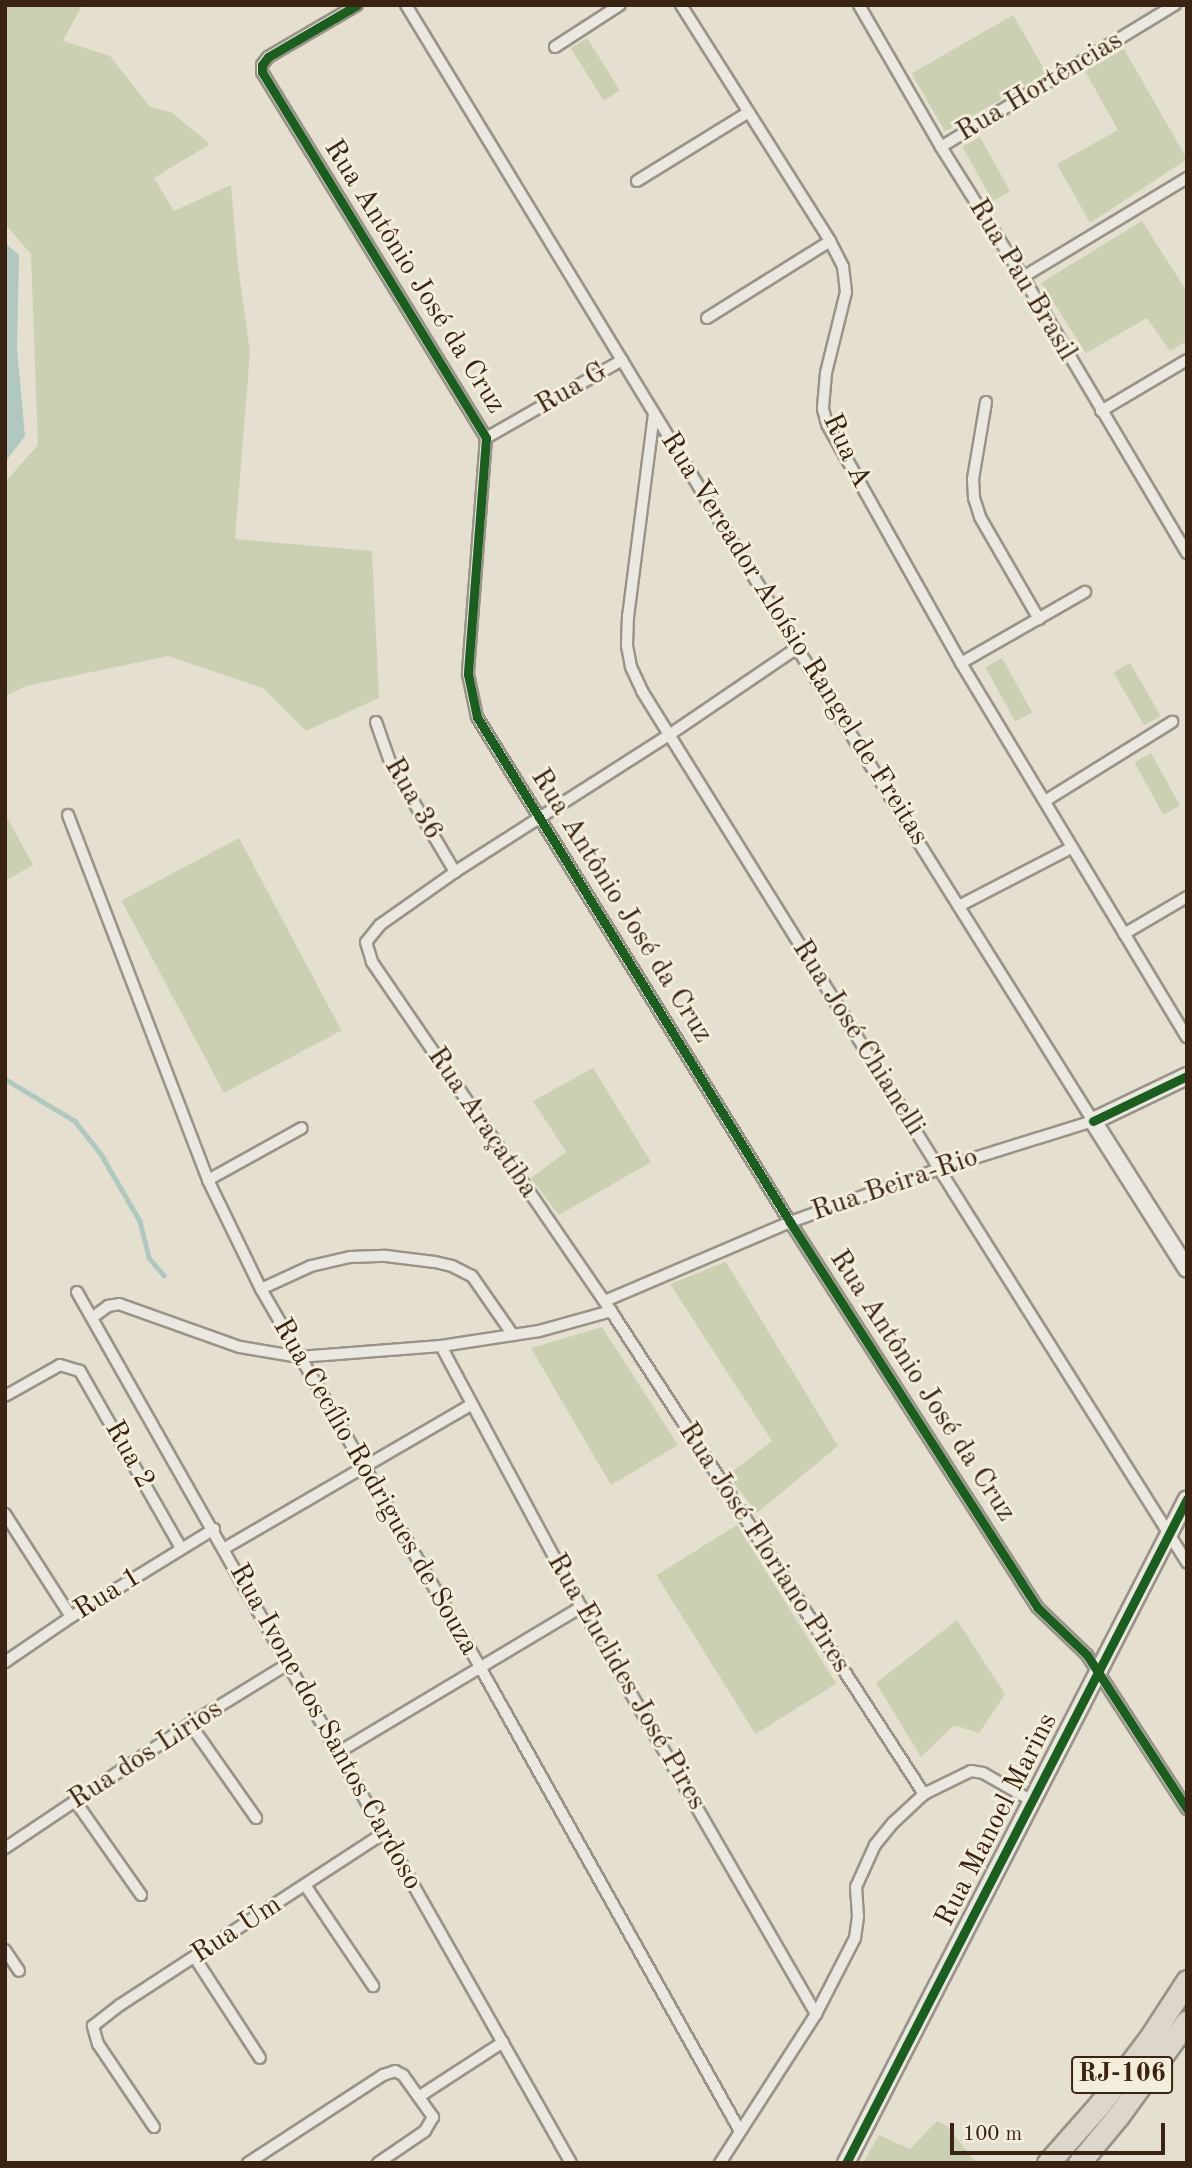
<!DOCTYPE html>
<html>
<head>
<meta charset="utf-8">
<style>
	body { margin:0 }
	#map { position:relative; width:1192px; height:2168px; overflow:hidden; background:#e4dfcf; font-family:"Old Standard TT",serif }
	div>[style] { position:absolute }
	.green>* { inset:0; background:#cad0b1; transform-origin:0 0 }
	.water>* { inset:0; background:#b0c8bf }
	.stream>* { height:4.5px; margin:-2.25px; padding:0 2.25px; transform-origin:2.25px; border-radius:2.25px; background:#b0c8bf }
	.roads { filter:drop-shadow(2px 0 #999388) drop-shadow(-2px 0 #999388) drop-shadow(0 2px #999388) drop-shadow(0 -2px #999388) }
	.street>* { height:10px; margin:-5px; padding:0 5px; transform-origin:5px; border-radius:5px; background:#eae8e0 }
	.secondary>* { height:16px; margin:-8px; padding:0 8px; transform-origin:8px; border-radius:8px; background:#eae8e0 }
	.highway>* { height:21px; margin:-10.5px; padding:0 10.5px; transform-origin:10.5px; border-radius:10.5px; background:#ddd7cb }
	.cycleway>* { height:9px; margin:-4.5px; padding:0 4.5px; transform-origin:4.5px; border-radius:4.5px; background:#1b5e20 }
	span { translate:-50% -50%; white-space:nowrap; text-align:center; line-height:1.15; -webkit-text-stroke:6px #f3eddb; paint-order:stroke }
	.shield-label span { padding:2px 5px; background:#f3eddb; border:2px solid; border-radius:5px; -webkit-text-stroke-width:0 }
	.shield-label { font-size:26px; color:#3b2314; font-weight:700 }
	.street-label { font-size:28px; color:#3b2314 }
	.frame { position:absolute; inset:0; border:7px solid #3b2314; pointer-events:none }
	.scale { position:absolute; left:950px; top:2123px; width:215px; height:32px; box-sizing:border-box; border:4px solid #3b2314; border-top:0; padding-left:9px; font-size:21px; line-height:24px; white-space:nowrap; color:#3b2314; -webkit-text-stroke:5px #f3eddb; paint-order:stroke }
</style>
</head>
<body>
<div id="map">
	<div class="green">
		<div style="clip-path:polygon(5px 5px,82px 5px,63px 41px,110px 56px,150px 107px,171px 112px,210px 144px,154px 178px,174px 211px,231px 185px,238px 266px,250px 352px,235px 539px,372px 551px,379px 698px,306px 731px,263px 688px,168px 656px,26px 686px,5px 696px,5px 482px,38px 445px,31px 254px,5px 224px)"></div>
		<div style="left:1013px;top:15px;width:67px;height:117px;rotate:60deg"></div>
		<div style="left:587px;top:38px;width:62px;height:19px;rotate:58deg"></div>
		<div style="clip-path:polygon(1124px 49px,1187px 159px,1090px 223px,1057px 164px,1118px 130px,1085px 71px)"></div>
		<div style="left:980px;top:137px;width:62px;height:20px;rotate:61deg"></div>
		<div style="clip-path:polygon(1142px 221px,1187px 292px,1187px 341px,1170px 351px,1147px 318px,1086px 353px,1041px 283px)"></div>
		<div style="left:1002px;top:658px;width:62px;height:19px;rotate:61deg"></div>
		<div style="left:1130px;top:663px;width:61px;height:19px;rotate:60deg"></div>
		<div style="left:1151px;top:753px;width:60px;height:19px;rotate:61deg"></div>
		<div style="clip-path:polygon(5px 814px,33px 865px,5px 881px)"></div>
		<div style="left:239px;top:838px;width:218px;height:133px;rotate:62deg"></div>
		<div style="clip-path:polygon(593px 1068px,651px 1162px,559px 1215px,531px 1178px,566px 1152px,533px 1101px)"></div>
		<div style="clip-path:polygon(726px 1262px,838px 1446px,757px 1513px,728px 1475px,772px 1441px,670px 1284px)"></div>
		<div style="clip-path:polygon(602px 1327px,678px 1445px,611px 1485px,531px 1348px)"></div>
		<div style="left:737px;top:1525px;width:187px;height:95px;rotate:58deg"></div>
		<div style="clip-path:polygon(957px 1620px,1005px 1694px,979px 1733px,954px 1725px,921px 1757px,876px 1683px)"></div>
		<div style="clip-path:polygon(937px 2121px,947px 2126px,976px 2163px,863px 2163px,879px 2135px,910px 2149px)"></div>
	</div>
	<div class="water">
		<div style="clip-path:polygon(5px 243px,19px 255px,17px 349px,25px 436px,5px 462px)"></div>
	</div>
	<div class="stream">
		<div style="left:5px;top:1079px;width:82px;rotate:31deg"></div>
		<div style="left:75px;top:1121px;width:42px;rotate:51.8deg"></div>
		<div style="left:101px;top:1154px;width:78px;rotate:59.8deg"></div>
		<div style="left:140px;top:1221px;width:38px;rotate:76deg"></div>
		<div style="left:149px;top:1258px;width:23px;rotate:49deg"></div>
	</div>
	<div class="roads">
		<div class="street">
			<div style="left:357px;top:5px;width:103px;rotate:149.7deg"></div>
			<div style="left:268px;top:57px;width:10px;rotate:127deg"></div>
			<div style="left:262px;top:65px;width:7px;rotate:90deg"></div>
			<div style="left:262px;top:72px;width:429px;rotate:58.5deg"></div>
			<div style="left:486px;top:438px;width:237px;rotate:94.4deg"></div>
			<div style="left:468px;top:674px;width:44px;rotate:78.2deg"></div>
			<div style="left:477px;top:717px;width:594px;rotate:58.21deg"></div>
			<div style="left:790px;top:1222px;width:428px;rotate:57.3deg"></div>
			<div style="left:1021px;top:1582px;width:30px;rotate:57deg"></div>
			<div style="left:1037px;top:1607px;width:69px;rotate:43.8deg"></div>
			<div style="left:1087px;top:1655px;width:184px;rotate:57deg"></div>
			<div style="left:406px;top:5px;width:753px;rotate:58.7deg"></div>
			<div style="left:797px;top:648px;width:558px;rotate:57.96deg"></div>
			<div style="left:1093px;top:1121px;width:161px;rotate:162.7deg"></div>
			<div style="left:939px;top:1169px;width:158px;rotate:160.4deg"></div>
			<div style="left:790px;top:1222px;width:201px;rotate:156.9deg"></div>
			<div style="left:681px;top:5px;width:279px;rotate:57.7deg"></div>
			<div style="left:830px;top:241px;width:29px;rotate:63deg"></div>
			<div style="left:843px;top:267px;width:25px;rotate:83deg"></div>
			<div style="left:846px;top:292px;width:83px;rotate:103.9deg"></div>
			<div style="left:826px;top:373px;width:36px;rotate:95deg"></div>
			<div style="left:823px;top:409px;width:16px;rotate:75deg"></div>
			<div style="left:827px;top:424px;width:274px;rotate:60.7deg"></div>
			<div style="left:961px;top:663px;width:437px;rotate:58.9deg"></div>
			<div style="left:859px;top:5px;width:164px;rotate:60deg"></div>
			<div style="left:941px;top:147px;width:154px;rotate:57.8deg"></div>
			<div style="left:1023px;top:277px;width:321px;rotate:59.3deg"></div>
			<div style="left:555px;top:47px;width:77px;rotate:-32.9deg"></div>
			<div style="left:941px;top:147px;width:274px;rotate:-31.3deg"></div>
			<div style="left:637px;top:181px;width:129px;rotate:-31.7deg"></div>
			<div style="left:1023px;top:277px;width:192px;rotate:-31.1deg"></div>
			<div style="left:707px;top:318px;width:145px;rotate:-32deg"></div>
			<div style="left:986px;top:402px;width:78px;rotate:99.6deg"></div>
			<div style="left:973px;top:479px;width:19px;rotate:87deg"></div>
			<div style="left:974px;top:498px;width:20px;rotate:72deg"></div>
			<div style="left:980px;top:517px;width:118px;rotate:60deg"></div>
			<div style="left:1101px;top:411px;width:100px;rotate:-30.7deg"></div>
			<div style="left:654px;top:414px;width:204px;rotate:97.3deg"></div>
			<div style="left:628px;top:616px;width:30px;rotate:92deg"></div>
			<div style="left:627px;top:646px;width:21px;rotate:79deg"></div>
			<div style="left:631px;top:667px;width:26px;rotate:65deg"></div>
			<div style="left:642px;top:691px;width:589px;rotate:58.12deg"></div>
			<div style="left:953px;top:1191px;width:439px;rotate:57.8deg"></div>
			<div style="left:486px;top:438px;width:157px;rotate:-29.8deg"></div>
			<div style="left:797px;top:648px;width:155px;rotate:145.8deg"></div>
			<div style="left:669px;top:735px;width:254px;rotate:147.4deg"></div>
			<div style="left:455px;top:872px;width:92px;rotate:144.8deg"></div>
			<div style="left:380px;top:925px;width:22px;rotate:129deg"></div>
			<div style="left:366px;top:942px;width:21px;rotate:73deg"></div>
			<div style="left:372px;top:962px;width:423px;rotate:55.6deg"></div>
			<div style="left:611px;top:1311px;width:576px;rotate:57.06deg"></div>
			<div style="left:961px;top:663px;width:143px;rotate:-29.8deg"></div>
			<div style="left:376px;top:722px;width:42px;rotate:70.7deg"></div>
			<div style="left:390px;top:762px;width:128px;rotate:59.4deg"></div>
			<div style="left:1045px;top:801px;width:150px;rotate:-31.9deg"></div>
			<div style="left:68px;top:815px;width:391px;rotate:69deg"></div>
			<div style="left:208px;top:1180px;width:121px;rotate:64.1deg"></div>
			<div style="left:261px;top:1289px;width:437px;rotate:59.9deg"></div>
			<div style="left:480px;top:1667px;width:532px;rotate:60.74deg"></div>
			<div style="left:959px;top:906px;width:126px;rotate:-27.4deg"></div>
			<div style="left:1124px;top:934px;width:73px;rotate:-30.4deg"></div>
			<div style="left:208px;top:1180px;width:107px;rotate:-29deg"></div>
			<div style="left:261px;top:1289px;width:55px;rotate:-24.7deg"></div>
			<div style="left:311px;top:1266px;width:40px;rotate:-13deg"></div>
			<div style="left:350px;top:1257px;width:36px;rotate:-2deg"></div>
			<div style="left:386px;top:1256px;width:49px;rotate:7deg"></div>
			<div style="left:435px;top:1262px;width:17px;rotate:13deg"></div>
			<div style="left:452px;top:1266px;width:22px;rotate:27deg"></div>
			<div style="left:472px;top:1276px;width:72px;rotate:55.2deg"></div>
			<div style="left:77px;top:1292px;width:1001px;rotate:60.44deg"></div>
			<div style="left:93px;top:1317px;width:19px;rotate:-36deg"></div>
			<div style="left:108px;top:1306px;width:11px;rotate:-10deg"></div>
			<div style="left:119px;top:1304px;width:128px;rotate:19.6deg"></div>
			<div style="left:240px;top:1347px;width:60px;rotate:9.6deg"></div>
			<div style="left:299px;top:1357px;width:142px;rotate:-4.4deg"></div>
			<div style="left:441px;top:1346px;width:99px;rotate:-8.7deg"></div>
			<div style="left:539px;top:1331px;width:75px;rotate:-15.5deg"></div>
			<div style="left:441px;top:1346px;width:296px;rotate:61.8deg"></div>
			<div style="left:581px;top:1607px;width:470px;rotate:60deg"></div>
			<div style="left:5px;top:1396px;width:63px;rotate:-29.4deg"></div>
			<div style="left:60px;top:1365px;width:21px;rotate:17deg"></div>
			<div style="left:80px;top:1371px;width:204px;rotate:60.3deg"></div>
			<div style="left:5px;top:1514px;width:122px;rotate:57.3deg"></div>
			<div style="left:225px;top:1548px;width:285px;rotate:-30.2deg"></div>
			<div style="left:5px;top:1662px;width:80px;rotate:-34.3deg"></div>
			<div style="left:71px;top:1617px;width:168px;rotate:-31.6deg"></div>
			<div style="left:190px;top:1724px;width:115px;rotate:54.9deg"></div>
			<div style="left:339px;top:1752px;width:282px;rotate:-30.9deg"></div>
			<div style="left:75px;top:1801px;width:115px;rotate:54.9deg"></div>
			<div style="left:5px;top:1848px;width:223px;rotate:-33.8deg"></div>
			<div style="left:190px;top:1724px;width:115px;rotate:-31.5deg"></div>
			<div style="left:305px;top:1885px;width:122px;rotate:56deg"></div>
			<div style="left:5px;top:1950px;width:25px;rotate:56deg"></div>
			<div style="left:195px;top:1958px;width:119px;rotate:57deg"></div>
			<div style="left:420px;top:2096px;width:99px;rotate:-33deg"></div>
			<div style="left:154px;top:2127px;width:100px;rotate:-124deg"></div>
			<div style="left:98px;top:2044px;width:19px;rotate:-106deg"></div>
			<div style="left:93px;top:2026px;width:34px;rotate:-38deg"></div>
			<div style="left:120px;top:2005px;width:315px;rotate:-33.1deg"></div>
			<div style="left:248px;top:2163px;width:161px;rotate:-33.1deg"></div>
			<div style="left:383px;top:2075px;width:13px;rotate:-18deg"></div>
			<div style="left:395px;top:2071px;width:9px;rotate:27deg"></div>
			<div style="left:403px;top:2075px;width:52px;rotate:54.5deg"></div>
			<div style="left:433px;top:2117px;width:16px;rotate:120deg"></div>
			<div style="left:425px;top:2131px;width:57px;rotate:145.8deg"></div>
			<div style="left:720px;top:2163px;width:177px;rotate:-57.2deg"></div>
			<div style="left:816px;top:2014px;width:85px;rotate:-62.8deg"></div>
			<div style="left:855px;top:1938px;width:22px;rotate:-82deg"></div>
			<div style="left:858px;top:1916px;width:29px;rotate:-94deg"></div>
			<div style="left:856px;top:1887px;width:46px;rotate:-65.7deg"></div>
			<div style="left:875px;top:1845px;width:28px;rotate:-51deg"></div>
			<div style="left:893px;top:1823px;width:42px;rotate:-43.1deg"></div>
			<div style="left:924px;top:1794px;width:52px;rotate:-26.1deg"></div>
			<div style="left:971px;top:1771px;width:12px;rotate:9deg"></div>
			<div style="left:983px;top:1773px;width:56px;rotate:29.7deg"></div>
		</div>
		<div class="secondary">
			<div style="left:1187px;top:1076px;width:104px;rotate:154.4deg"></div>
			<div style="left:1093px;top:1121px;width:175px;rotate:57.6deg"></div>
			<div style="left:846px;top:2163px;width:746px;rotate:-62.82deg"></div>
		</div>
		<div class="highway">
			<div style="left:1048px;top:2163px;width:79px;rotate:-48.6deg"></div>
			<div style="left:1100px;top:2104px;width:83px;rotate:-52.9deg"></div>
			<div style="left:1150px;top:2038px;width:68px;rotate:-57deg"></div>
			<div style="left:1079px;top:2163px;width:61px;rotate:-50.3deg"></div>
			<div style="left:1118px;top:2116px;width:117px;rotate:-54deg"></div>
		</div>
	</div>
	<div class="cycleway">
		<div style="left:357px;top:5px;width:103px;rotate:149.7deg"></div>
		<div style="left:268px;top:57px;width:10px;rotate:127deg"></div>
		<div style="left:262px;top:65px;width:7px;rotate:90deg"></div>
		<div style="left:262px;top:72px;width:429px;rotate:58.5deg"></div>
		<div style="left:486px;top:438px;width:237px;rotate:94.4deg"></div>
		<div style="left:468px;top:674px;width:44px;rotate:78.2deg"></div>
		<div style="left:477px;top:717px;width:594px;rotate:58.21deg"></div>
		<div style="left:790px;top:1222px;width:428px;rotate:57.3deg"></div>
		<div style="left:1021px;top:1582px;width:30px;rotate:57deg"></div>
		<div style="left:1037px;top:1607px;width:69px;rotate:43.8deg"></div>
		<div style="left:1087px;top:1655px;width:184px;rotate:57deg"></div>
		<div style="left:1093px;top:1121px;width:104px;rotate:-25.6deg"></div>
		<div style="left:846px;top:2163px;width:746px;rotate:-62.82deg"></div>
	</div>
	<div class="shield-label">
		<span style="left:1122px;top:2075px">RJ-106</span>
	</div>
	<div class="street-label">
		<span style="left:1040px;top:87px;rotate:-31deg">Rua Hortências</span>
		<span style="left:414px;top:277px;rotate:58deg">Rua Antônio José da Cruz</span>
		<span style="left:1022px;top:280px;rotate:59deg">Rua Pau Brasil</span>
		<span style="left:572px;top:389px;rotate:-30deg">Rua G</span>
		<span style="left:846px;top:451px;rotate:65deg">Rua A</span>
		<span style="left:794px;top:639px;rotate:58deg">Rua Vereador Aloísio Rangel de Freitas</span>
		<span style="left:413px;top:799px;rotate:60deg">Rua 36</span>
		<span style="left:621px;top:906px;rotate:58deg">Rua Antônio José da Cruz</span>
		<span style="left:858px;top:1038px;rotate:58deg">Rua José Chianelli</span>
		<span style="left:482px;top:1123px;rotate:56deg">Rua Araçatiba</span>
		<span style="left:895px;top:1185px;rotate:-19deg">Rua Beira-Rio</span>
		<span style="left:922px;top:1386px;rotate:57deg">Rua Antônio José da Cruz</span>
		<span style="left:129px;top:1455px;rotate:61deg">Rua 2</span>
		<span style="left:375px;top:1487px;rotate:60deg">Rua Cecílio Rodrigues de Souza</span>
		<span style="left:764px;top:1548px;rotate:57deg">Rua José Floriano Pires</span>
		<span style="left:108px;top:1594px;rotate:-32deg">Rua 1</span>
		<span style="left:626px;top:1682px;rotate:60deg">Rua Euclides José Pires</span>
		<span style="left:325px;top:1727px;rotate:61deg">Rua Ivone dos Santos Cardoso</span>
		<span style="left:146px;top:1755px;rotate:-33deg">Rua dos Lirios</span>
		<span style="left:997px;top:1820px;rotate:-63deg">Rua Manoel Marins</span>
		<span style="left:237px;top:1930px;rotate:-33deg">Rua Um</span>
	</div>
	<div class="frame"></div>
	<div class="scale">100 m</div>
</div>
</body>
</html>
